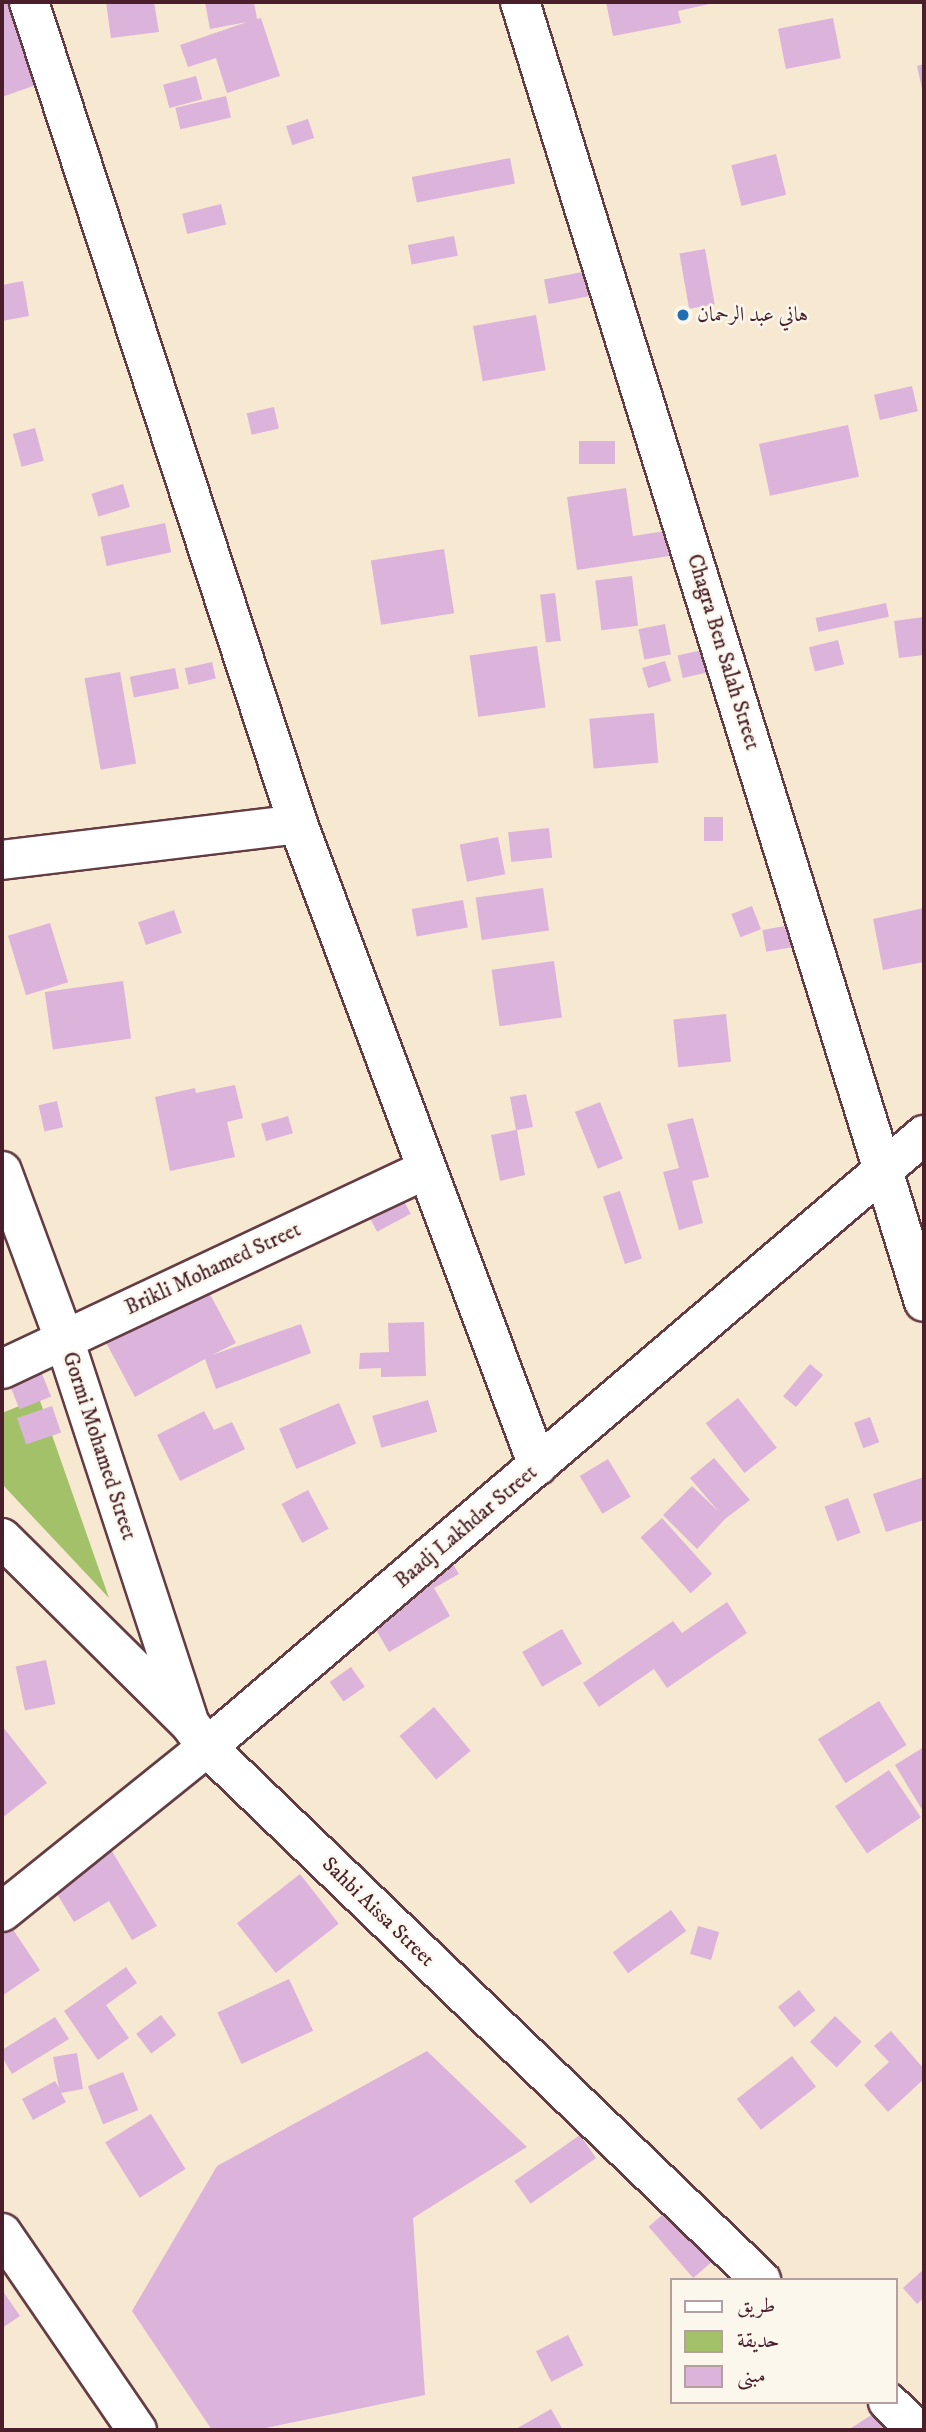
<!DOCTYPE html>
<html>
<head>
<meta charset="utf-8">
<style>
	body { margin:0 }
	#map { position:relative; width:926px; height:2432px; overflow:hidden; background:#f7e8d2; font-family:"IM FELL DW Pica",Amiri,serif }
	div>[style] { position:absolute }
	.green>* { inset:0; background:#a2c169 }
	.building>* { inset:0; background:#dcb3db; transform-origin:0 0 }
	.roads { filter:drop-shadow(2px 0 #643d44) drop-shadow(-2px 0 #643d44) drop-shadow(0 2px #643d44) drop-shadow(0 -2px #643d44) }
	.minor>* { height:38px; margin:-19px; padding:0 19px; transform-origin:19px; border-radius:19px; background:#fff }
	.dots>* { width:19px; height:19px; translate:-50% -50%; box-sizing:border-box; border:4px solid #fbf7ec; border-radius:50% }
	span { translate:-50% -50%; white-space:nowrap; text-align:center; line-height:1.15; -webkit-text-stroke:5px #fbf7ec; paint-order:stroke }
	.poi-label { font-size:21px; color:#4a1f2b }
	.left { translate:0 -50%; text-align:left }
	.street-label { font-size:21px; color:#4a1f2b }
	.frame { position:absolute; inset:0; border:4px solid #4a1f2b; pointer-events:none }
	.legend { position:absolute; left:670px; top:2278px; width:228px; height:126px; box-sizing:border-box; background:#fbf7ec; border:2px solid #b4a19f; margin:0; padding:9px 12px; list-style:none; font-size:21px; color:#4a1f2b }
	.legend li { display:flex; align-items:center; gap:14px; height:35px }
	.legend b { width:35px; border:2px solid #b4a19f }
</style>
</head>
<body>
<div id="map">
	<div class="green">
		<div style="clip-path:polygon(39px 1398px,109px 1598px,2px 1484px,2px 1413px)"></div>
	</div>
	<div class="building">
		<div style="clip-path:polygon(2px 2px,18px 2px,47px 81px,2px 97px)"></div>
		<div style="clip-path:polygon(106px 2px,154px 2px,159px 32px,111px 38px)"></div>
		<div style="clip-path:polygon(205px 2px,254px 2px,257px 19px,261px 18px,280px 76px,227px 93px,216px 58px,188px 67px,180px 45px,247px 22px,210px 29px)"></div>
		<div style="clip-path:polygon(606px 2px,714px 2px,714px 3px,678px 11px,681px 23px,613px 36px)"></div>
		<div style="left:833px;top:18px;width:41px;height:56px;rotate:79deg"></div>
		<div style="clip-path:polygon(924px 64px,924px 93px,923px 93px,917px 66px)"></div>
		<div style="left:196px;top:76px;width:24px;height:34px;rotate:75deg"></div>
		<div style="left:226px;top:96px;width:22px;height:52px;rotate:77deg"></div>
		<div style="left:308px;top:119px;width:20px;height:23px;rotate:72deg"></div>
		<div style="left:776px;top:154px;width:42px;height:46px;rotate:76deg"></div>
		<div style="left:510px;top:158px;width:26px;height:100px;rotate:79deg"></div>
		<div style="left:221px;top:204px;width:21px;height:40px;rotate:76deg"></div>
		<div style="left:454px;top:236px;width:20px;height:47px;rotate:79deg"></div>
		<div style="left:705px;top:249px;width:56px;height:26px;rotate:80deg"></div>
		<div style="left:598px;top:269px;width:25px;height:55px;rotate:79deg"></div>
		<div style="clip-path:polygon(23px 281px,29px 316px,2px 321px,2px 285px)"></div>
		<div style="left:536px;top:315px;width:56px;height:64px;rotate:80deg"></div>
		<div style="left:912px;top:386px;width:26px;height:39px;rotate:77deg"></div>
		<div style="left:274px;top:407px;width:22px;height:28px;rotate:77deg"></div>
		<div style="left:848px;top:425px;width:53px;height:91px;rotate:78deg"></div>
		<div style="left:35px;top:428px;width:34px;height:23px;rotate:75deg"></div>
		<div style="left:579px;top:441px;width:36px;height:23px"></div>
		<div style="left:123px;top:484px;width:24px;height:33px;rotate:73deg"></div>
		<div style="clip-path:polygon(626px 488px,633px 536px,672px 530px,676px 555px,577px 570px,567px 497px)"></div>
		<div style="left:165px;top:523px;width:30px;height:66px;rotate:78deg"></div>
		<div style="left:444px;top:549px;width:65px;height:74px;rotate:81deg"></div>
		<div style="left:632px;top:576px;width:50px;height:37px;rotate:83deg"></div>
		<div style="left:555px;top:593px;width:48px;height:15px;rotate:83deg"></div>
		<div style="left:886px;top:603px;width:14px;height:72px;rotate:78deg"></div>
		<div style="clip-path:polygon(924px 617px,924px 655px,899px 658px,894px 621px)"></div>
		<div style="left:665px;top:624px;width:31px;height:27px;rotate:79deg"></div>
		<div style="left:838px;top:640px;width:25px;height:30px;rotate:76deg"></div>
		<div style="left:537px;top:646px;width:62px;height:68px;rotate:82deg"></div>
		<div style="left:702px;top:650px;width:23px;height:25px;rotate:77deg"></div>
		<div style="left:665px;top:661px;width:21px;height:24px;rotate:73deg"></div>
		<div style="left:212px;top:662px;width:17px;height:28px;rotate:77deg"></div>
		<div style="left:175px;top:668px;width:21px;height:46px;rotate:79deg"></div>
		<div style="left:120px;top:672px;width:93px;height:36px;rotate:80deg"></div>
		<div style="left:654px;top:713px;width:50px;height:65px;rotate:85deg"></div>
		<div style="left:704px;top:817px;width:19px;height:24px"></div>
		<div style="left:549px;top:828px;width:30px;height:41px;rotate:84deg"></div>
		<div style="left:498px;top:837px;width:38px;height:39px;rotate:79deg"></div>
		<div style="left:543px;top:888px;width:43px;height:68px;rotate:82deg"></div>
		<div style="left:463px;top:900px;width:28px;height:52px;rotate:80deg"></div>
		<div style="left:752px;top:906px;width:25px;height:22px;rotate:69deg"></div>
		<div style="clip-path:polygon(924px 908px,924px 962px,883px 970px,873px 919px)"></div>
		<div style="left:174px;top:910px;width:24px;height:38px;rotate:71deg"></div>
		<div style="left:50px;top:923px;width:62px;height:44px;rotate:73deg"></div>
		<div style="left:791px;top:925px;width:22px;height:29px;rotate:80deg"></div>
		<div style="left:554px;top:961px;width:57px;height:63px;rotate:82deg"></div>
		<div style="left:123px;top:981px;width:58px;height:79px;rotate:82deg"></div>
		<div style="left:726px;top:1014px;width:48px;height:53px;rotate:84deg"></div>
		<div style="clip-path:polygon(235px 1085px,243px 1118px,227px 1122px,235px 1157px,170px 1171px,155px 1097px,195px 1088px,196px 1093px)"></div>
		<div style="clip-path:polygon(526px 1094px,533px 1127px,517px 1130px,525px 1175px,500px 1181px,491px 1135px,516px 1130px,510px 1097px)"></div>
		<div style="left:57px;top:1101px;width:27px;height:19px;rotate:77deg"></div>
		<div style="left:600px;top:1102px;width:61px;height:27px;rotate:68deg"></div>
		<div style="left:288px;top:1116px;width:18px;height:28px;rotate:74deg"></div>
		<div style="clip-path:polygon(693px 1118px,709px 1177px,692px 1181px,703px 1223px,679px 1230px,663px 1172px,679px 1168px,667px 1124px)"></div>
		<div style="left:398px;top:1190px;width:27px;height:38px;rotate:62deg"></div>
		<div style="left:620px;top:1191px;width:71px;height:18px;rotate:72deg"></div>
		<div style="clip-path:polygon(195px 1266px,236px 1343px,212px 1355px,301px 1324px,311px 1353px,216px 1389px,205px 1359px,135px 1397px,94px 1320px)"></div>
		<div style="clip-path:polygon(424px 1322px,426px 1376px,381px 1377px,381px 1368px,359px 1369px,360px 1353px,389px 1352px,388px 1323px)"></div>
		<div style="left:38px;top:1364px;width:35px;height:34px;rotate:68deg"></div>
		<div style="left:810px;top:1364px;width:17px;height:42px;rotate:40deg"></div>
		<div style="left:738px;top:1398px;width:63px;height:41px;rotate:52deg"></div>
		<div style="left:428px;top:1400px;width:33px;height:58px;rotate:74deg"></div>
		<div style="left:339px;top:1403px;width:44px;height:65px;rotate:67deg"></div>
		<div style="left:52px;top:1406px;width:28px;height:37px;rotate:71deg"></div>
		<div style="clip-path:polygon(204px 1411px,214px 1430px,232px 1422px,245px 1449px,180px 1481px,157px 1435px)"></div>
		<div style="left:870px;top:1417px;width:27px;height:17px;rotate:70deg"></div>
		<div style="clip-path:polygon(714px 1458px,750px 1500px,725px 1519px,697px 1549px,663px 1515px,692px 1486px,719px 1512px,690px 1478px)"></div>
		<div style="left:608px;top:1459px;width:44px;height:33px;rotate:59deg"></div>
		<div style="clip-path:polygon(924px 1477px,924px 1520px,886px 1532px,873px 1494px)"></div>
		<div style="left:308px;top:1490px;width:44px;height:30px;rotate:62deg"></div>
		<div style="left:848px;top:1498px;width:37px;height:25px;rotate:70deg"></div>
		<div style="left:662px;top:1518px;width:75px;height:29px;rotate:48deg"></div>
		<div style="clip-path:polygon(451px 1561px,459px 1574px,434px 1588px,450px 1616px,389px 1652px,365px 1611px)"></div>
		<div style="clip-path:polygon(727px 1602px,747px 1633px,667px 1688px,654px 1669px,599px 1707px,583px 1683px,673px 1621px,682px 1633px)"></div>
		<div style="left:562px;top:1629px;width:40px;height:46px;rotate:60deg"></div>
		<div style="left:46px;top:1660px;width:45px;height:31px;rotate:78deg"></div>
		<div style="left:351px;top:1667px;width:24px;height:26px;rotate:55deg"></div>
		<div style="left:879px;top:1701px;width:52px;height:72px;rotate:58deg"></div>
		<div style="left:434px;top:1707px;width:57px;height:45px;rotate:50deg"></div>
		<div style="clip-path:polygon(3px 1727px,47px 1783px,2px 1818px,2px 1729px)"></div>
		<div style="clip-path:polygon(924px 1747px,924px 1813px,895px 1765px)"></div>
		<div style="left:889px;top:1770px;width:57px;height:65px;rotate:56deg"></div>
		<div style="clip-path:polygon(107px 1843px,157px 1926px,132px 1940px,109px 1901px,74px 1922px,48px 1879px)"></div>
		<div style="left:300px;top:1874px;width:63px;height:80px;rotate:52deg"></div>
		<div style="left:671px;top:1910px;width:26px;height:72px;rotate:54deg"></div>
		<div style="clip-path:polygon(8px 1922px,40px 1970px,2px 1996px,2px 1927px)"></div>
		<div style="left:698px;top:1926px;width:22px;height:29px;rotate:16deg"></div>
		<div style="clip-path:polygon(126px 1967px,137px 1983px,106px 2005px,129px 2038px,98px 2060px,64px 2011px)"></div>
		<div style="left:289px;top:1979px;width:57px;height:79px;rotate:65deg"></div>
		<div style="left:799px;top:1990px;width:26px;height:27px;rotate:51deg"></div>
		<div style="left:161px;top:2015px;width:25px;height:31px;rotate:53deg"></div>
		<div style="left:835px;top:2016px;width:37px;height:36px;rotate:44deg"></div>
		<div style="clip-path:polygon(55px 2017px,69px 2039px,12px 2074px,2px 2057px,2px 2050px)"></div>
		<div style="clip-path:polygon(891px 2031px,924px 2069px,924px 2079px,888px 2112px,864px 2085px,889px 2062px,874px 2046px)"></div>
		<div style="clip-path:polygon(427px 2051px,527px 2147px,413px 2218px,425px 2395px,256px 2430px,212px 2430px,132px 2311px,217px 2166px)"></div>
		<div style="clip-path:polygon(77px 2053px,83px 2089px,61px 2093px,66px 2102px,33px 2120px,22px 2099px,55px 2081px,59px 2088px,53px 2057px)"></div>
		<div style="left:792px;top:2056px;width:39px;height:70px;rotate:52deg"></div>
		<div style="left:123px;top:2072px;width:41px;height:38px;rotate:68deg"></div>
		<div style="left:151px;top:2114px;width:65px;height:54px;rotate:58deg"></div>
		<div style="left:580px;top:2135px;width:28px;height:80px;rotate:55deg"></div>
		<div style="left:669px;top:2209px;width:68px;height:27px;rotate:49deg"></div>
		<div style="clip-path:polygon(924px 2269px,924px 2298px,917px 2304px,903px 2288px)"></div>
		<div style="clip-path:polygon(2px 2290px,20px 2316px,2px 2328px)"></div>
		<div style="left:568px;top:2335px;width:34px;height:36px;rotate:63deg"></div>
		<div style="clip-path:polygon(887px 2405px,895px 2430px,848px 2430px)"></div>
		<div style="clip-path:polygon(551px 2409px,563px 2430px,514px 2430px)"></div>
	</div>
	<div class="roads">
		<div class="minor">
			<div style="left:29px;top:2px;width:865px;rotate:71.88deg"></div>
			<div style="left:298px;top:824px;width:685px;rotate:69.5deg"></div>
			<div style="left:520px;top:2px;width:1361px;rotate:72.74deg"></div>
			<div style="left:2px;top:860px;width:298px;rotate:-6.9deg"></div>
			<div style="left:2px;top:1171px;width:179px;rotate:69.7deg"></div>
			<div style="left:64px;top:1339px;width:399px;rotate:71.9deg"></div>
			<div style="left:2px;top:1369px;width:467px;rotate:-25.2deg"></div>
			<div style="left:2px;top:1538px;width:264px;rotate:44.7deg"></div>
			<div style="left:190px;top:1724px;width:29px;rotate:54deg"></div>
			<div style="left:207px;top:1747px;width:769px;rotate:43.89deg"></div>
			<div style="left:2px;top:1912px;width:263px;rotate:-38.8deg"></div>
			<div style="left:207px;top:1747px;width:943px;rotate:-40.48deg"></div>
			<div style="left:2px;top:2233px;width:239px;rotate:55.6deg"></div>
			<div style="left:888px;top:2402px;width:40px;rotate:44deg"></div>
		</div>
	</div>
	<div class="dots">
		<div style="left:683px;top:315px;background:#1f6fb2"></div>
	</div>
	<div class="poi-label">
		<span class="left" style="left:697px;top:315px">هاني عبد الرحمان</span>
	</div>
	<div class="street-label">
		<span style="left:723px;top:652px;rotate:73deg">Chagra Ben Salah Street</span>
		<span style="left:213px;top:1269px;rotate:-25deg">Brikli Mohamed Street</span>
		<span style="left:99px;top:1446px;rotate:72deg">Gormi Mohamed Street</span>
		<span style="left:466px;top:1527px;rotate:-40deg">Baadj Lakhdar Street</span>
		<span style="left:378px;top:1912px;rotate:44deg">Sahbi Aissa Street</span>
	</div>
	<div class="frame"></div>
	<ul class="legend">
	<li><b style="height:9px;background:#fff"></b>طريق</li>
	<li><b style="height:19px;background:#a2c169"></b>حديقة</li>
	<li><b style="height:19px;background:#dcb3db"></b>مبنى</li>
	</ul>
</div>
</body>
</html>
